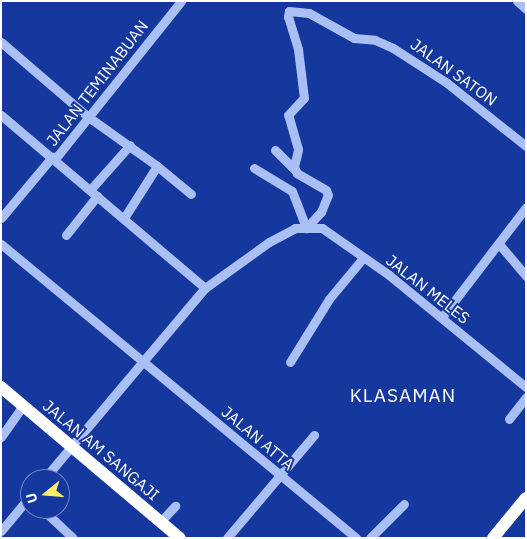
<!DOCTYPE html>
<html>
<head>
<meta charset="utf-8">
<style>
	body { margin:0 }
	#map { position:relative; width:527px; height:539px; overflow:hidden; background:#14389d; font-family:"IBM Plex Sans",sans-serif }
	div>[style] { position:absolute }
	.minor>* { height:9px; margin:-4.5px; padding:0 4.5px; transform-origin:4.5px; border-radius:4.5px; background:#aabff3 }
	.highway>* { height:12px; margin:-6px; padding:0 6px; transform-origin:6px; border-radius:6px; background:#fff }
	span { translate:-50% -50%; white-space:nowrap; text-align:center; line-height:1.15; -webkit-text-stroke:4px #14389d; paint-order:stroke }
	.street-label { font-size:16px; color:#fff }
	.quarter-label { font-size:19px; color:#fff; letter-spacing:1px }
	.frame { position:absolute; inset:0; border:2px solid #fff; pointer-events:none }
	.north { position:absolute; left:20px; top:469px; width:50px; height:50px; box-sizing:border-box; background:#14389d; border:1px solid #7288c4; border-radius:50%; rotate:253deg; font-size:14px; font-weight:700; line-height:20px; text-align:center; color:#fff }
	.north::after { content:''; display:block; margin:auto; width:18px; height:22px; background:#ffee6d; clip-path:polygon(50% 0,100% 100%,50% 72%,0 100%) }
</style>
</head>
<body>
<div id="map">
	<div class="minor">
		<div style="left:517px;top:1px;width:12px;rotate:42deg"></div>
		<div style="left:1px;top:42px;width:113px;rotate:40.7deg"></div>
		<div style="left:87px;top:116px;width:86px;rotate:35.5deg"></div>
		<div style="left:157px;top:166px;width:62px;rotate:122.4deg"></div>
		<div style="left:1px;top:115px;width:267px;rotate:40.3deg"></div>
		<div style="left:275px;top:150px;width:28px;rotate:45deg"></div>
		<div style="left:55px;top:159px;width:202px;rotate:-51.4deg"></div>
		<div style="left:157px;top:166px;width:44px;rotate:39.5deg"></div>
		<div style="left:254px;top:168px;width:44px;rotate:31.2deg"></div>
		<div style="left:292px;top:191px;width:40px;rotate:69deg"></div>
		<div style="left:90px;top:190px;width:60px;rotate:-48.4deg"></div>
		<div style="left:1px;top:218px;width:80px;rotate:-50.1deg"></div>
		<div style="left:306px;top:228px;width:22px;rotate:-47deg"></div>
		<div style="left:321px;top:212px;width:18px;rotate:-68deg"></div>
		<div style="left:328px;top:195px;width:5px;rotate:-112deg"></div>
		<div style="left:326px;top:190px;width:34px;rotate:-150deg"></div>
		<div style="left:297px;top:173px;width:7px;rotate:-117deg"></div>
		<div style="left:294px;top:167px;width:18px;rotate:-77deg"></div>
		<div style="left:298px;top:149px;width:35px;rotate:-106deg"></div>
		<div style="left:288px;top:115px;width:23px;rotate:-47deg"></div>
		<div style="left:304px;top:98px;width:49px;rotate:-97deg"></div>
		<div style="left:298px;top:49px;width:34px;rotate:-107deg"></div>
		<div style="left:288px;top:17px;width:6px;rotate:-81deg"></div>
		<div style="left:289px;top:11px;width:20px;rotate:6deg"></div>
		<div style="left:309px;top:13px;width:51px;rotate:29.1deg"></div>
		<div style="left:354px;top:38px;width:21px;rotate:5deg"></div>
		<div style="left:375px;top:40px;width:20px;rotate:24deg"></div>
		<div style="left:393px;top:48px;width:64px;rotate:32.9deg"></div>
		<div style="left:447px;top:83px;width:101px;rotate:38.6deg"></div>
		<div style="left:66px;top:235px;width:50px;rotate:-51.5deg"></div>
		<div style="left:1px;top:244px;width:461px;rotate:39.6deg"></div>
		<div style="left:499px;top:244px;width:42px;rotate:49.8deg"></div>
		<div style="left:442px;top:317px;width:138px;rotate:-52.6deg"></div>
		<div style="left:290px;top:362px;width:74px;rotate:-58.2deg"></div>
		<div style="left:329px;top:299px;width:53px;rotate:-50.3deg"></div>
		<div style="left:509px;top:419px;width:28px;rotate:-52deg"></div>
		<div style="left:1px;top:437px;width:38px;rotate:-55deg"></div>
		<div style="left:44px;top:479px;width:250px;rotate:-49.9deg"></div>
		<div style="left:205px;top:288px;width:79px;rotate:-35.7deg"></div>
		<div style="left:269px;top:242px;width:30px;rotate:-28deg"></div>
		<div style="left:295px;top:228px;width:27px"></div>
		<div style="left:322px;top:228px;width:82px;rotate:35deg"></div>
		<div style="left:389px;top:275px;width:177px;rotate:39.3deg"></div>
		<div style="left:42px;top:509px;width:42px;rotate:43.1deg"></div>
		<div style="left:161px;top:521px;width:21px;rotate:-47deg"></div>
		<div style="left:1px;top:531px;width:45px;rotate:-50.4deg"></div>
		<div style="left:227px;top:538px;width:135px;rotate:-49.8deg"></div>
		<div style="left:370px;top:538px;width:48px;rotate:-45deg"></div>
	</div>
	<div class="highway">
		<div style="left:1px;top:387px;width:234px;rotate:40.2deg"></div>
		<div style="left:493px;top:538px;width:52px;rotate:-50.5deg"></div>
	</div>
	<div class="street-label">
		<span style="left:454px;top:72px;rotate:36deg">JALAN SATON</span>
		<span style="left:97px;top:83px;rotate:-52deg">JALAN TEMINABUAN</span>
		<span style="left:428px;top:289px;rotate:38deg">JALAN MELES</span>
		<span style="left:258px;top:438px;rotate:40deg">JALAN ATTA</span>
		<span style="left:101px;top:450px;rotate:40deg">JALAN AM SANGAJI</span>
	</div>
	<div class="quarter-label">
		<span style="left:403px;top:396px">KLASAMAN</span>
	</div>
	<div class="frame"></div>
	<div class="north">U</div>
</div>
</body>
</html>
